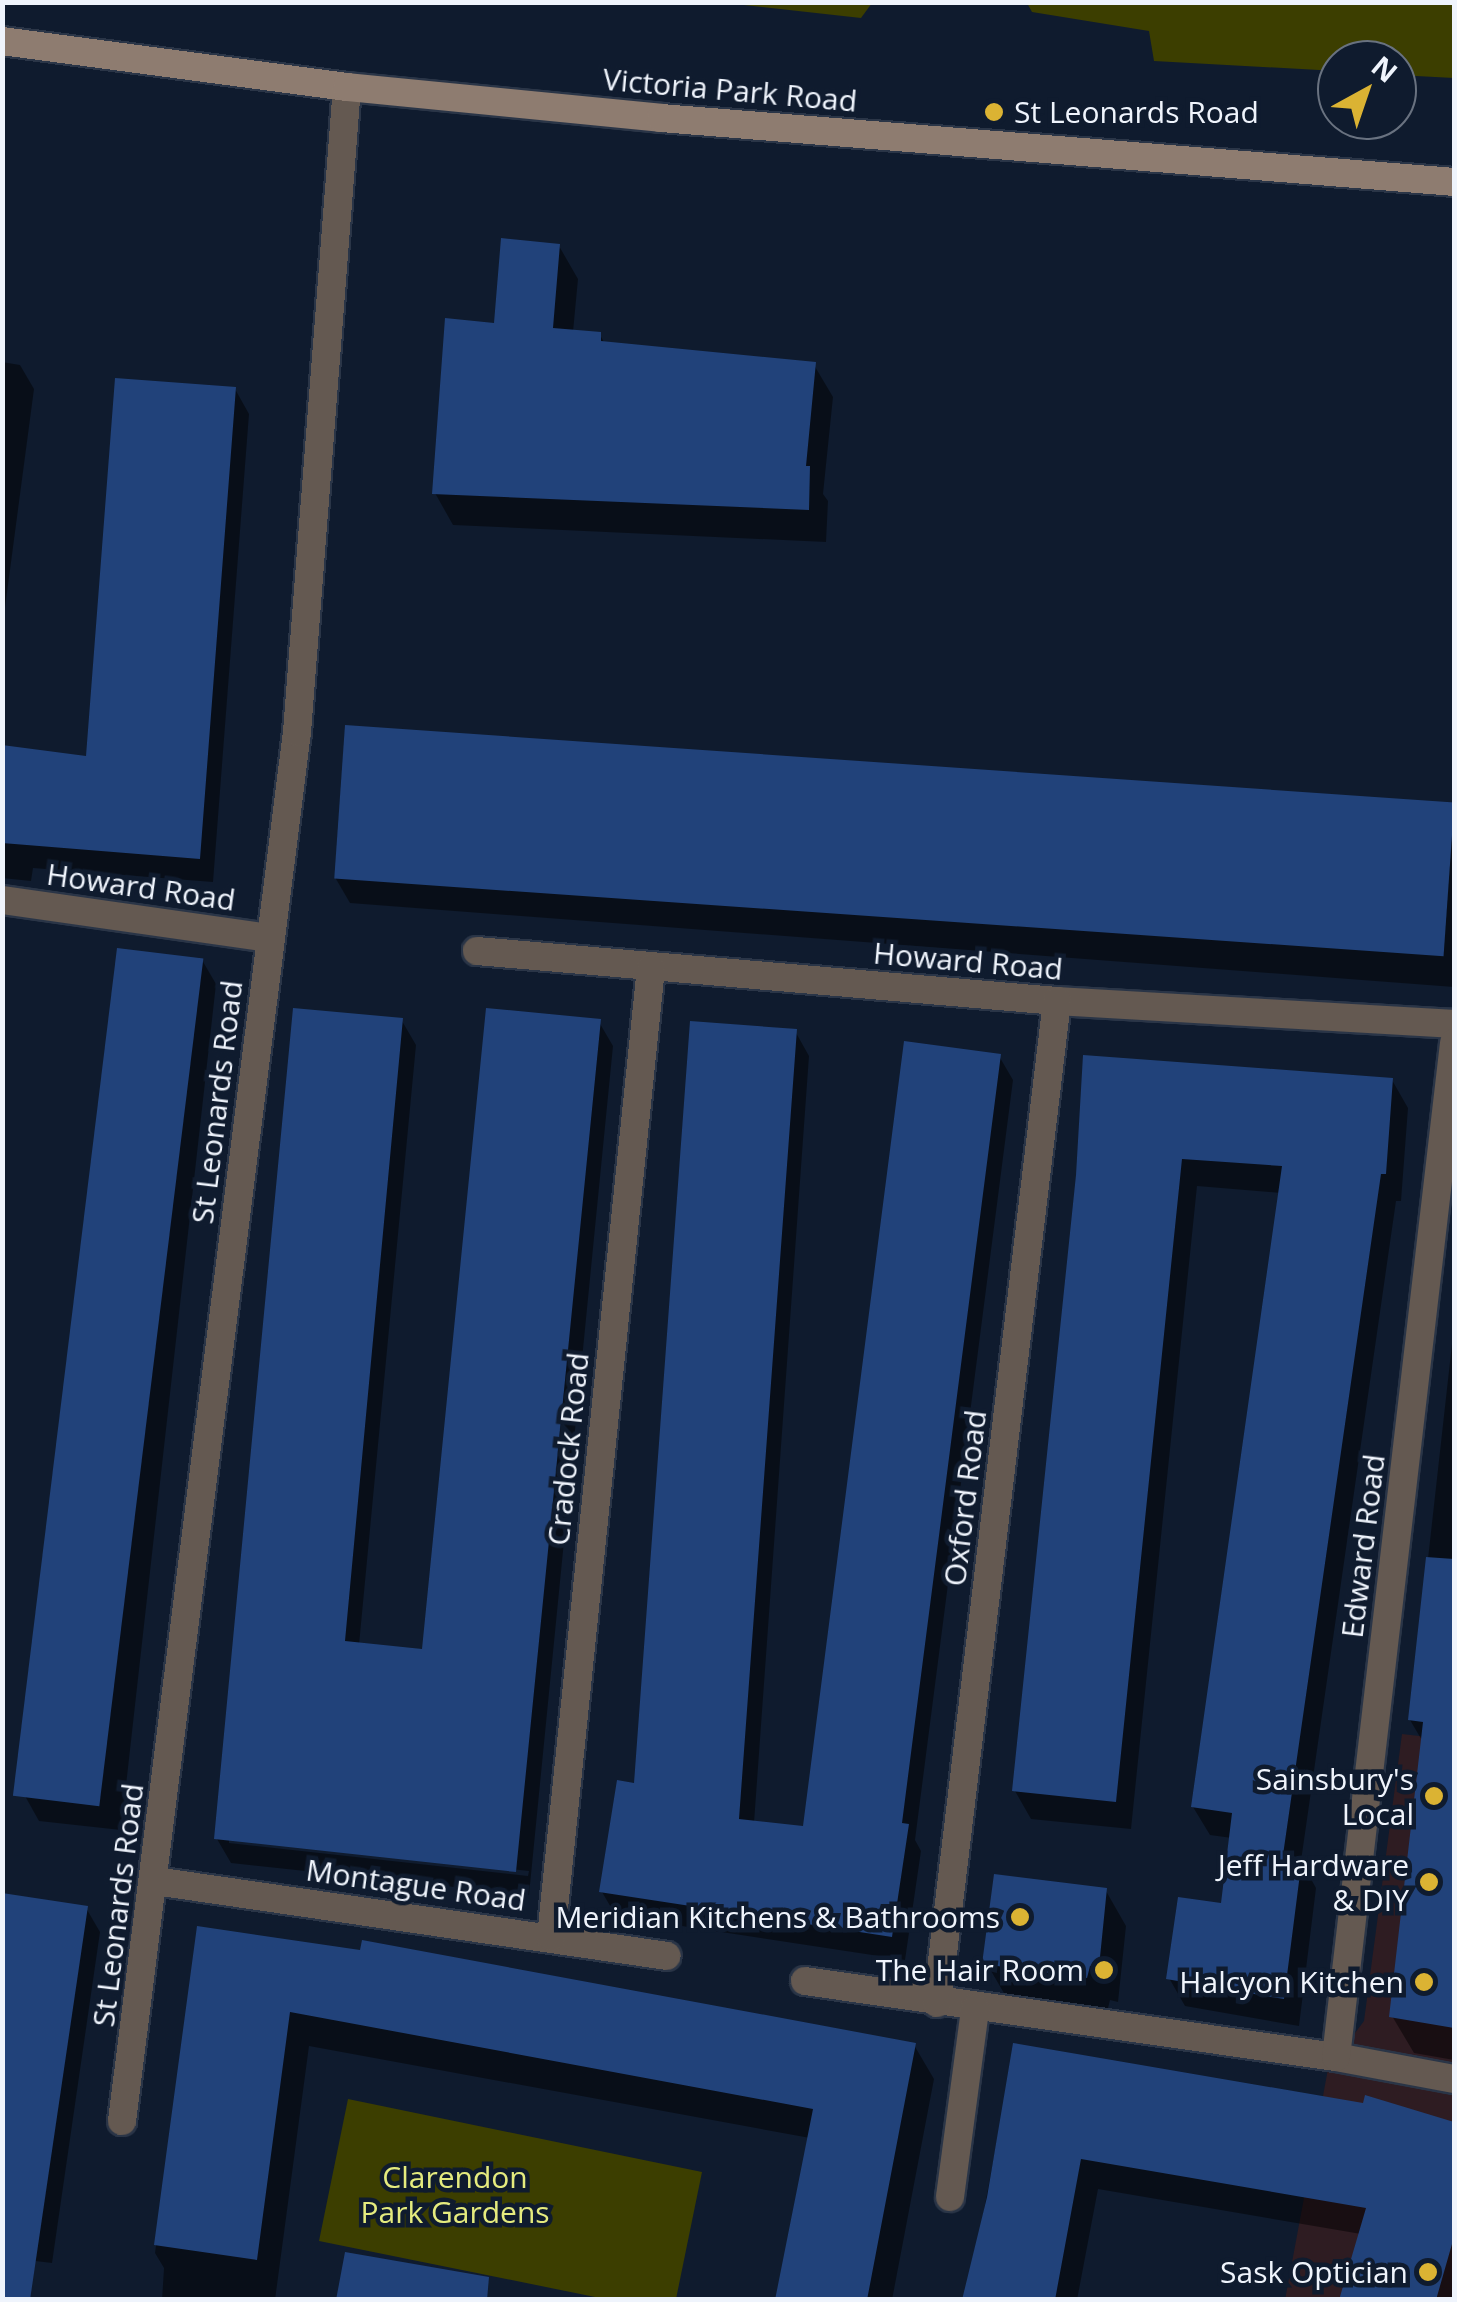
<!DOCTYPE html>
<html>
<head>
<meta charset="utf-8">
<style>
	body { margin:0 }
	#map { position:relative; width:1457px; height:2302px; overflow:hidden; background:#0f1b2e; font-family:"Open Sans",sans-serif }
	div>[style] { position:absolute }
	.commercial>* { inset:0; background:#2e1c22 }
	.green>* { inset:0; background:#3c3e00 }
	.shadow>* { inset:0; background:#0007 }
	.building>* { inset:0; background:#21427a; transform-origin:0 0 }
	.roads { filter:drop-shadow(2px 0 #2a3547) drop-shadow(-2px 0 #2a3547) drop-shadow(0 2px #2a3547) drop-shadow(0 -2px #2a3547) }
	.minor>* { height:28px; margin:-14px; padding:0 14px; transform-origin:14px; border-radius:14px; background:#645951 }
	.secondary>* { height:28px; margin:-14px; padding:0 14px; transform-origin:14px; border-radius:14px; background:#8e7c70 }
	.dots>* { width:28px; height:28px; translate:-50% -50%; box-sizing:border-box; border:5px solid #0f1b2e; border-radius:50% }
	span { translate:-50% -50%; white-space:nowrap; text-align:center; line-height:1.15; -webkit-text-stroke:9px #0f1b2e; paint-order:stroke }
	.street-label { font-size:30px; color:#eff4fc }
	.poi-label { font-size:30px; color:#eff4fc }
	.left { translate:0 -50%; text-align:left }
	.right { translate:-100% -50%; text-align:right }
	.park-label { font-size:30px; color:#e5eb7e }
	.frame { position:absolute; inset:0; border:5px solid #eff4fc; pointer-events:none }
	.north { position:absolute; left:1317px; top:40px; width:100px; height:100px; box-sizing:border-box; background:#0f1b2e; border:2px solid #697280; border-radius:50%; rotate:40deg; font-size:28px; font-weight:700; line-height:40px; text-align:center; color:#eff4fc }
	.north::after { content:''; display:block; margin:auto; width:35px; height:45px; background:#dbb333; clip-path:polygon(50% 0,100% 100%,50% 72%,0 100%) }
</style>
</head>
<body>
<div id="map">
	<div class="commercial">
		<div style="clip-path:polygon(1402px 1734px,1454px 1740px,1454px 2299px,1285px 2300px,1328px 2069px,1364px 2021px)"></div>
	</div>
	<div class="green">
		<div style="clip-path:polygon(726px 3px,872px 3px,861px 18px)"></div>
		<div style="clip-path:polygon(1027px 3px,1454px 3px,1454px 78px,1397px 75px,1397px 60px,1337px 60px,1337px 71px,1154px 61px,1149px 31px,1032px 12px)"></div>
		<div style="clip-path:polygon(348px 2099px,702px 2172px,676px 2299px,605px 2299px,319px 2241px)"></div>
	</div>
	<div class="shadow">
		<div style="clip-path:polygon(559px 246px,578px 279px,573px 332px,600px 335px,605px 344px,814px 365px,833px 397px,823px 494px,828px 501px,826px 542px,453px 525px,435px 493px,496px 325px)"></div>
		<div style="clip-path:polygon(2px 362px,20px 365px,34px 389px,2px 630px)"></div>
		<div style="clip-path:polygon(235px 389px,249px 414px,213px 882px,33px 868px,31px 881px,2px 878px,2px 747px,89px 759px)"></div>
		<div style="clip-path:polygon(348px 728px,1454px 812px,1454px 987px,350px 903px,336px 879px)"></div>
		<div style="clip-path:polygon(202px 960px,216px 984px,121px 1830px,39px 1821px,25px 1796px)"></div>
		<div style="clip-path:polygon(evenodd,402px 1021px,416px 1045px,359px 1645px,424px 1651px,599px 1022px,613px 1046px,529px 1895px,231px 1863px,217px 1839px,402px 1021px,229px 1838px,529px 1871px,528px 1876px,229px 1843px,229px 1838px)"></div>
		<div style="clip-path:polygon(795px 1031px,809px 1056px,754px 1823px,805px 1828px,999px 1056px,1013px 1080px,915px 1840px,921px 1851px,905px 1960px,616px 1916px,602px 1892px,637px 1785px)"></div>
		<div style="clip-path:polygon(1392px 1080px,1408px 1108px,1401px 1201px,1396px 1201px,1301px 1861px,1316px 1888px,1299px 2026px,1185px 2006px,1169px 1978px,1223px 1906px,1232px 1838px,1210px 1835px,1193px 1807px,1281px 1193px,1197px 1186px,1131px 1829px,1031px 1819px,1015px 1791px,1078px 1175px)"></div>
		<div style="clip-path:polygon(1454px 1326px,1454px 2060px,1414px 2053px,1392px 2016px,1423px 1742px,1410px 1720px)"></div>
		<div style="clip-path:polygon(1106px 1891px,1126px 1926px,1118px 2002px,1110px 2000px,1107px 2012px,1008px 2000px,987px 1964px)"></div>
		<div style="clip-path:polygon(86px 1908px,100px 1932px,52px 2263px,2px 2257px)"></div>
		<div style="clip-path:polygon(199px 1929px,914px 2045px,934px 2079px,892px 2300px,778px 2300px,810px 2138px,309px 2046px,275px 2300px,162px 2300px,164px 2268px,155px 2253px)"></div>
		<div style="clip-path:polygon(1015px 2046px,1365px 2106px,1367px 2099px,1454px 2125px,1454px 2300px,1341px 2300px,1361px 2234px,1098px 2189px,1077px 2300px,967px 2300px)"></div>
	</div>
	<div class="building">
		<div style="clip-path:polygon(501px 238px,560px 244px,553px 328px,601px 332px,601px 341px,816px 362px,806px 466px,810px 466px,809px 510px,432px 494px,445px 318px,494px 323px)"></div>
		<div style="clip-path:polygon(115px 378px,236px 387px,200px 859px,2px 843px,2px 745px,86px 756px)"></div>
		<div style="left:345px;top:725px;width:1112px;height:154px;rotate:4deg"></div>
		<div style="left:117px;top:948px;width:87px;height:854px;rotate:7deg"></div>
		<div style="clip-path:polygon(293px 1008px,403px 1018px,345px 1641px,422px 1649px,486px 1008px,601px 1019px,516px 1872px,214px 1839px)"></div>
		<div style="clip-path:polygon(690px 1021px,797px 1029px,739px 1819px,803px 1826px,904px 1041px,1001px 1054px,902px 1823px,909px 1824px,892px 1937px,599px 1892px,617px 1780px,634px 1783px)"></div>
		<div style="clip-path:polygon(1083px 1055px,1393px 1078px,1386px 1174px,1381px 1174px,1283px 1855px,1302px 1858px,1284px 1999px,1166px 1979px,1178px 1897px,1221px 1903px,1232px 1813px,1191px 1807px,1282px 1166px,1182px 1159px,1116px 1802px,1012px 1791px,1076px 1175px)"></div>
		<div style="clip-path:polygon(1426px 1557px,1454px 1559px,1454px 2028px,1389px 2017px,1423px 1722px,1408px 1720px)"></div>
		<div style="clip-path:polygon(994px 1874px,1107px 1888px,1099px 1967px,1090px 1966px,1087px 1978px,982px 1964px)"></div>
		<div style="clip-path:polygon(2px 1893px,88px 1906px,30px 2300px,2px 2300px)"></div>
		<div style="clip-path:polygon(197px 1926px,360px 1950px,362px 1940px,916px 2043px,867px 2300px,775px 2300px,813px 2109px,290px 2012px,257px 2260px,154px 2245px)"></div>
		<div style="clip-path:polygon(1013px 2043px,1363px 2103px,1365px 2095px,1454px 2122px,1454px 2237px,1436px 2300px,1339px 2300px,1366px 2208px,1081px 2159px,1055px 2300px,962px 2300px,987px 2197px)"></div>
		<div style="clip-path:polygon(345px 2252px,489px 2277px,487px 2300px,336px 2300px)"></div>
	</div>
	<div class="roads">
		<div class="minor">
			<div style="left:2px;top:900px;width:271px;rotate:8.1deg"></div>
			<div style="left:477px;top:951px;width:582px;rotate:4.93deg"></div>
			<div style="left:1057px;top:1001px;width:398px;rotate:3.3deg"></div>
			<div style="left:155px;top:1881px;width:517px;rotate:8.33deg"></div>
			<div style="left:551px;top:1937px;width:974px;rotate:-84.11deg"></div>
			<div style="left:805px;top:1981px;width:536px;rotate:8.15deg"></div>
			<div style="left:1336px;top:2057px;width:120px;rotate:10.6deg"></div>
			<div style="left:937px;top:2003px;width:1009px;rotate:-83.17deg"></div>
			<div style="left:1336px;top:2057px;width:1021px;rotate:-83.36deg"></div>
			<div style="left:122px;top:2121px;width:1400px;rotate:-82.82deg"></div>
			<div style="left:297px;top:732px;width:647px;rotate:-85.57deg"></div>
			<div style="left:950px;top:2197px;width:190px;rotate:-82.4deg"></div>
		</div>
		<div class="secondary">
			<div style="left:2px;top:41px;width:348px;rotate:7.6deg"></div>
			<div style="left:347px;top:87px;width:316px;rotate:5.6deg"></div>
			<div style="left:661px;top:118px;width:796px;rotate:4.61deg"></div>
		</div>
	</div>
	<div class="dots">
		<div style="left:994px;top:112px;background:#dbb333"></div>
		<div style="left:1434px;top:1796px;background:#dbb333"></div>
		<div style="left:1429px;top:1882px;background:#dbb333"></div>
		<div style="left:1020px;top:1917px;background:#dbb333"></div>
		<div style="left:1104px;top:1970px;background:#dbb333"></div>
		<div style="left:1424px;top:1982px;background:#dbb333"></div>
		<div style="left:1428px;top:2272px;background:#dbb333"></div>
	</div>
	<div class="street-label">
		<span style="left:730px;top:90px;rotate:5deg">Victoria Park Road</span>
		<span style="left:141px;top:887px;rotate:8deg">Howard Road</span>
		<span style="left:968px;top:961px;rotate:5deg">Howard Road</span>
		<span style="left:217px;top:1102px;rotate:-83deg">St Leonards Road</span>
		<span style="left:568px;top:1449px;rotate:-84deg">Cradock Road</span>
		<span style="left:965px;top:1498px;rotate:-83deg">Oxford Road</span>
		<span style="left:1363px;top:1546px;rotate:-83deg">Edward Road</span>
		<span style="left:416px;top:1885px;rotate:8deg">Montague Road</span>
		<span style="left:118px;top:1905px;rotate:-83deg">St Leonards Road</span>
	</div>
	<div class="poi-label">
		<span class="left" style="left:1014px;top:112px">St Leonards Road</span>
		<span class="right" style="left:1414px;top:1796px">Sainsbury's<br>Local</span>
		<span class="right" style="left:1409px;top:1882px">Jeff Hardware<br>&amp; DIY</span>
		<span class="right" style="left:1000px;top:1917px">Meridian Kitchens &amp; Bathrooms</span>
		<span class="right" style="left:1084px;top:1970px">The Hair Room</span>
		<span class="right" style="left:1404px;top:1982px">Halcyon Kitchen</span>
		<span class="right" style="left:1408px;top:2272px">Sask Optician</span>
	</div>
	<div class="park-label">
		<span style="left:455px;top:2194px">Clarendon<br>Park Gardens</span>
	</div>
	<div class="frame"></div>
	<div class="north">N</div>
</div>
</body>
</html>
